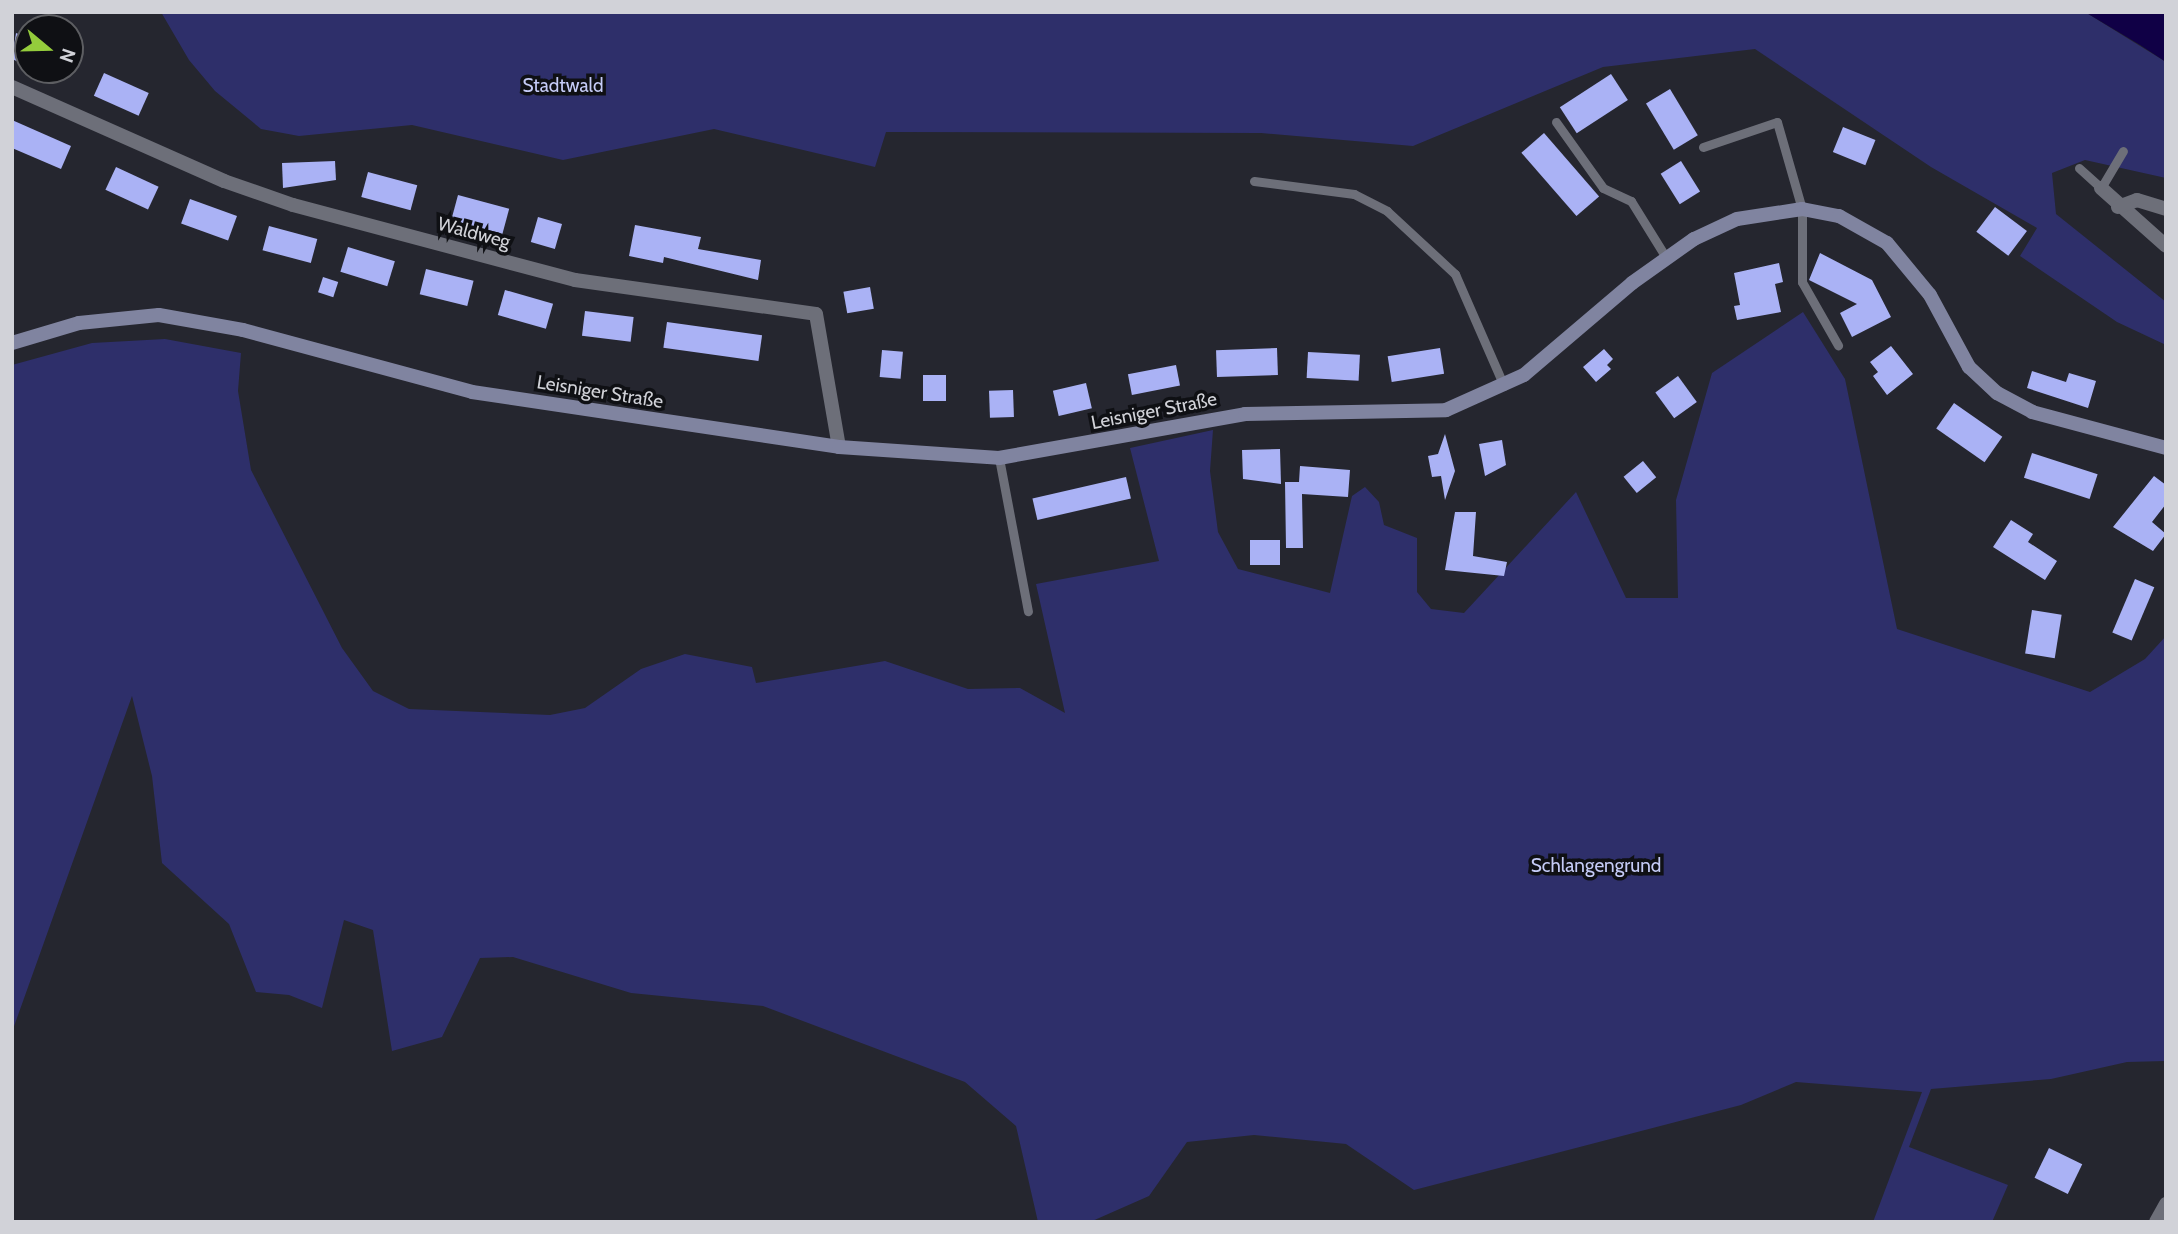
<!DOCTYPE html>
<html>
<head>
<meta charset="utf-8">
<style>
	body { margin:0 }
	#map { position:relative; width:2178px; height:1234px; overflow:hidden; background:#25262f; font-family:Cabin,sans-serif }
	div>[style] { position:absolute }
	.green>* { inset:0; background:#2e2f6a }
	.water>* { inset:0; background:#100046 }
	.building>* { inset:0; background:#aab2f5; transform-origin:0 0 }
	.lane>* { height:9px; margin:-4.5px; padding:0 4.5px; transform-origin:4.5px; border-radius:4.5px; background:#6d6f79 }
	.street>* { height:14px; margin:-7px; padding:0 7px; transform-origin:7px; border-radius:7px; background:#6d6f79 }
	.secondary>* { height:14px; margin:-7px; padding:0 7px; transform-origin:7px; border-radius:7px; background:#8084a0 }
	span { translate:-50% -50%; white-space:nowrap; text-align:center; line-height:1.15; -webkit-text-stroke:7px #0f1014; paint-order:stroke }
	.park-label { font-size:19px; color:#c5cbf6 }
	.street-label { font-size:19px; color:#d1d2d8 }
	.frame { position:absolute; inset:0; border:14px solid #d1d2d8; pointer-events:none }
	.north { position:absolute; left:14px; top:14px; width:70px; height:70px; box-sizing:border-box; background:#0f1014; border:2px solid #5d5e62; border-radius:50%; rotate:109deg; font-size:19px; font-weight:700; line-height:28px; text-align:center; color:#d1d2d8 }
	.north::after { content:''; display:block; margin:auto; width:24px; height:32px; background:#94cc3c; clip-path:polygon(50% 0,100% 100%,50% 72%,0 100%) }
</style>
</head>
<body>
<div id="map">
	<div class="green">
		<div style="clip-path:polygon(161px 12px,2085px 12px,2166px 62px,2166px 178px,2085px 160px,2052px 173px,2056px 214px,2166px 302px,2166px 345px,2117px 322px,2020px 256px,2037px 228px,1931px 167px,1755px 49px,1603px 67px,1413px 146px,1261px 133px,886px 132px,875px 167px,714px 129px,563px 160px,412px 125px,299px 136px,261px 129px,215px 91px,189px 60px)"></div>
		<div style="clip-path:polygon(1803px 312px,1845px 379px,1897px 629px,2090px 692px,2145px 659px,2166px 636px,2166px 1061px,2127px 1062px,2051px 1079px,1931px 1089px,1909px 1147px,2008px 1185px,1992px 1222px,1873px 1222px,1922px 1092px,1796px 1082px,1741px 1105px,1414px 1190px,1346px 1144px,1254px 1135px,1187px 1142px,1149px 1196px,1090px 1222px,1038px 1222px,1016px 1126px,965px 1082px,763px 1006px,631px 993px,513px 957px,480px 958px,442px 1037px,392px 1051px,373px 930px,344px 920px,322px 1008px,289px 995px,256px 992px,229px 924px,162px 863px,152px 776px,132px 696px,12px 1032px,12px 365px,92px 343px,165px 339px,241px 353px,238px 391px,251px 470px,342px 648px,373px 691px,409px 709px,550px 715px,585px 708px,641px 669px,685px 654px,752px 667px,756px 683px,885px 661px,968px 689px,1020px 688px,1065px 713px,1036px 584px,1159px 561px,1130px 448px,1213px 430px,1210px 471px,1218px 532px,1238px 569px,1330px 593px,1352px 496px,1365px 487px,1379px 502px,1384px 525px,1417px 538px,1417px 592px,1431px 609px,1464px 613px,1576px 492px,1626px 598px,1678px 598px,1676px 500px,1712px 373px)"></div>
	</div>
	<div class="water">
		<div style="clip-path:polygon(2085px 12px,2166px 12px,2166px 62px,2140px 45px)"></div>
	</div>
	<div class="building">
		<div style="clip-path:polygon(16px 33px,28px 38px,28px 66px,12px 59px)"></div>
		<div style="left:104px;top:73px;width:49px;height:25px;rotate:24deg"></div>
		<div style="left:1611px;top:74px;width:31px;height:61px;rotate:57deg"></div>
		<div style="left:1670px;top:89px;width:54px;height:28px;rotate:59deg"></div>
		<div style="clip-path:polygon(12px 120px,71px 146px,61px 169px,12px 148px)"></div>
		<div style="left:1843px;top:127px;width:35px;height:27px;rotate:22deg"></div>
		<div style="left:1544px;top:133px;width:84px;height:30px;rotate:49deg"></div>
		<div style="clip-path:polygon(335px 161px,336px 180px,283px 188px,282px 163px)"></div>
		<div style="left:1681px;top:161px;width:36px;height:24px;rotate:58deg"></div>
		<div style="left:116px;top:167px;width:47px;height:25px;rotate:25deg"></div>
		<div style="left:368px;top:172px;width:51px;height:26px;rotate:15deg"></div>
		<div style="left:458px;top:195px;width:53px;height:26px;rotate:15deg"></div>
		<div style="left:190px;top:199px;width:50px;height:26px;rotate:20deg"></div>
		<div style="left:1995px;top:207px;width:40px;height:31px;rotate:37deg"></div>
		<div style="left:538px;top:217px;width:25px;height:26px;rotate:16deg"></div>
		<div style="clip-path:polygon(635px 225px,701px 237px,698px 249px,761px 260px,758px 280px,664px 257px,663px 263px,629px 256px)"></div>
		<div style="left:269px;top:226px;width:50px;height:25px;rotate:15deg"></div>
		<div style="left:348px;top:247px;width:49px;height:26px;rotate:17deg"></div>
		<div style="clip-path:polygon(1820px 253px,1872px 280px,1891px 317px,1852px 337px,1840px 313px,1857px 304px,1809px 280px)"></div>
		<div style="clip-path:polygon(1779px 263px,1783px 282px,1775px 284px,1781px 312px,1737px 320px,1734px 306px,1740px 305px,1734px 273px)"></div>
		<div style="left:426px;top:269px;width:49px;height:26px;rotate:14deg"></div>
		<div style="left:323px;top:277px;width:16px;height:16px;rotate:18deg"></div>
		<div style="left:870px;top:287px;width:22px;height:27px;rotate:80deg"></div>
		<div style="left:505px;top:290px;width:50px;height:26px;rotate:16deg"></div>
		<div style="left:585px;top:311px;width:49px;height:25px;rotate:7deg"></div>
		<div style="left:667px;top:322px;width:96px;height:26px;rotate:8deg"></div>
		<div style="clip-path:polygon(1891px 346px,1913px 374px,1887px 395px,1873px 376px,1878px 372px,1870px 362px)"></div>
		<div style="left:1277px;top:348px;width:27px;height:61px;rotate:88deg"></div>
		<div style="left:1440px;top:348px;width:26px;height:53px;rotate:81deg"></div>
		<div style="clip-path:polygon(1604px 349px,1613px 359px,1607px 365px,1611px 369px,1596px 382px,1583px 367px)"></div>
		<div style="left:882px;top:350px;width:21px;height:27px;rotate:5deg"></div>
		<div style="left:1308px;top:352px;width:52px;height:26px;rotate:3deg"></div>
		<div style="left:1176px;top:365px;width:21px;height:49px;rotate:79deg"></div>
		<div style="clip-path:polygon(2032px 371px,2066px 382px,2069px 373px,2096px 381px,2088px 408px,2027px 388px)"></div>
		<div style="left:923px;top:375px;width:23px;height:26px"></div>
		<div style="left:1678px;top:376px;width:32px;height:28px;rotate:54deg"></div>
		<div style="left:1086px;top:383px;width:26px;height:34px;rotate:77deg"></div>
		<div style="left:1013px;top:390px;width:27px;height:24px;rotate:88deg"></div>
		<div style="left:1954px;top:403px;width:59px;height:31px;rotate:35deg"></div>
		<div style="clip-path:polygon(1445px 434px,1455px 471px,1445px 500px,1441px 476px,1432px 477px,1428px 456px,1438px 454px)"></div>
		<div style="clip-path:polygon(1502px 440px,1506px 465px,1485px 476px,1479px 444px)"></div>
		<div style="clip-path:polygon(1280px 449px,1281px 484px,1243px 479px,1242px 450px)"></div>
		<div style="left:2032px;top:453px;width:69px;height:26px;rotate:18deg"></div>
		<div style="left:1643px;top:461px;width:21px;height:25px;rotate:51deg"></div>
		<div style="clip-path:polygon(1300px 466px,1350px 470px,1348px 497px,1302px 494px,1303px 548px,1286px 548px,1285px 482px,1299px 482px)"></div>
		<div style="clip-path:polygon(2154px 476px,2166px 485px,2166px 504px,2152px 522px,2166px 534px,2153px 551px,2113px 527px)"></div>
		<div style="left:1126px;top:477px;width:22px;height:96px;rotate:77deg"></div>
		<div style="clip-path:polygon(1455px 512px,1476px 512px,1473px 556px,1507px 562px,1504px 576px,1445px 570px)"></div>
		<div style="clip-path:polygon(2011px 520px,2033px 534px,2028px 542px,2057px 561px,2045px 580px,1993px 547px)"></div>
		<div style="left:1280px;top:540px;width:25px;height:30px;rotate:90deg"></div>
		<div style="left:2135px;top:579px;width:21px;height:58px;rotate:23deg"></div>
		<div style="left:2032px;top:610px;width:30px;height:44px;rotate:9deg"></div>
		<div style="left:2049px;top:1148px;width:37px;height:33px;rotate:26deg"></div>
	</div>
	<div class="lane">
		<div style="left:1556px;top:122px;width:81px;rotate:54.5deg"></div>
		<div style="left:1603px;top:188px;width:31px;rotate:25deg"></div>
		<div style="left:1631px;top:201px;width:68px;rotate:58.2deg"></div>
		<div style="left:1703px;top:147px;width:78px;rotate:-18.7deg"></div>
		<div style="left:1777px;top:122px;width:91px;rotate:74deg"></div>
		<div style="left:1802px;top:209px;width:73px;rotate:90deg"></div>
		<div style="left:1802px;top:282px;width:73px;rotate:60.3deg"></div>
		<div style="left:2079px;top:168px;width:30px;rotate:42deg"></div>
		<div style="left:2101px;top:188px;width:43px;rotate:-59.3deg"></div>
		<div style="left:1254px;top:181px;width:101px;rotate:7.4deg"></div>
		<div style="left:1354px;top:194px;width:37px;rotate:27deg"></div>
		<div style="left:1387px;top:211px;width:93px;rotate:42.8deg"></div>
		<div style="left:1455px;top:274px;width:122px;rotate:66.4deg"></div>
		<div style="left:999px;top:458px;width:156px;rotate:79.3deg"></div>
	</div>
	<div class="street">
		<div style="left:12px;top:87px;width:232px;rotate:23.9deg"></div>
		<div style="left:224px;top:181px;width:73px;rotate:19.2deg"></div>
		<div style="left:293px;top:205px;width:292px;rotate:14.9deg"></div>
		<div style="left:575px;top:280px;width:243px;rotate:8deg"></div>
		<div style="left:816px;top:314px;width:135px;rotate:80.2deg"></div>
		<div style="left:2101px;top:188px;width:87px;rotate:41.7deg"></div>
		<div style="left:2118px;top:207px;width:20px;rotate:-20deg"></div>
		<div style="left:2137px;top:200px;width:30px;rotate:17deg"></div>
		<div style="left:2156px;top:1222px;width:21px;rotate:-61deg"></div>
	</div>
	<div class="secondary">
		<div style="left:12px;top:343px;width:70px;rotate:-16.6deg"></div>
		<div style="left:79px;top:323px;width:80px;rotate:-5.7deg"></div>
		<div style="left:159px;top:315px;width:85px;rotate:10.1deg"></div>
		<div style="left:243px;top:330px;width:237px;rotate:15.1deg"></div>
		<div style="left:472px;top:392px;width:371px;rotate:8.5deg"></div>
		<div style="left:839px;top:447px;width:160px;rotate:3.9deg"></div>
		<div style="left:999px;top:458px;width:250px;rotate:-10.1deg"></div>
		<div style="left:1245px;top:414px;width:201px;rotate:-1.1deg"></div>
		<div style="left:1446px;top:410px;width:85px;rotate:-24.2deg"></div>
		<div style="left:1524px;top:375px;width:142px;rotate:-40.4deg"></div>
		<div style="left:1632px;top:283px;width:76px;rotate:-35.4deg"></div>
		<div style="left:1694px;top:239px;width:47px;rotate:-24.9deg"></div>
		<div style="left:1737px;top:219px;width:66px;rotate:-8.7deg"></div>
		<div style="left:1802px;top:209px;width:38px;rotate:11deg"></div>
		<div style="left:1839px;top:216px;width:55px;rotate:29.4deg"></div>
		<div style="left:1887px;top:243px;width:67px;rotate:50.4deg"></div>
		<div style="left:1930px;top:295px;width:82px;rotate:61.6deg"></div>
		<div style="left:1969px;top:367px;width:38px;rotate:43deg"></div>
		<div style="left:1997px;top:393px;width:40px;rotate:28deg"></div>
		<div style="left:2032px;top:412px;width:139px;rotate:15deg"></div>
	</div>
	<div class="park-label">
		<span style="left:563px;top:86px">Stadtwald</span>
		<span style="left:1596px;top:866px">Schlangengrund</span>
	</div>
	<div class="street-label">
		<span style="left:474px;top:233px;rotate:15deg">Waldweg</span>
		<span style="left:600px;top:392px;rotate:9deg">Leisniger Straße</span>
		<span style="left:1154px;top:411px;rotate:-11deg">Leisniger Straße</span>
	</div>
	<div class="frame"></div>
	<div class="north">N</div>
</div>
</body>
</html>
